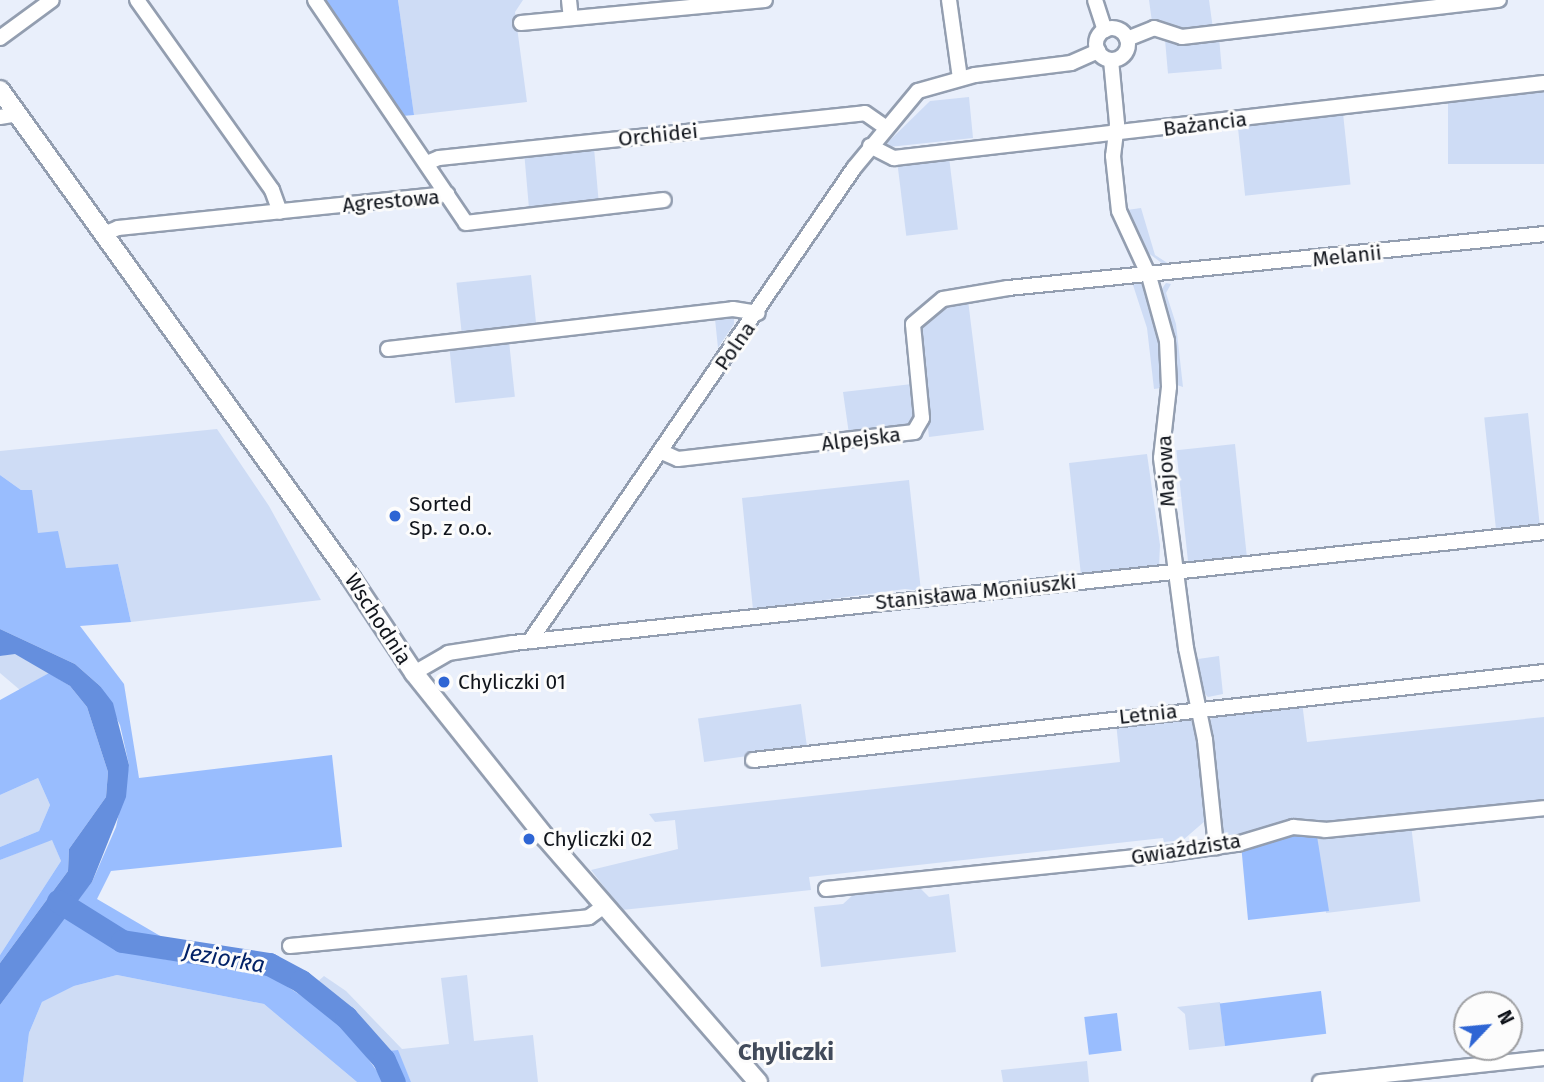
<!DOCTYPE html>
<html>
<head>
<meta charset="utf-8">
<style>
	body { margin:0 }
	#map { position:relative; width:1544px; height:1082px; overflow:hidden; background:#e9effb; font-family:"Fira Sans",sans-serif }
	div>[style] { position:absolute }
	.green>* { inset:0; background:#cedcf5; transform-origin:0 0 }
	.forest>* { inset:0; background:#99bdfe; transform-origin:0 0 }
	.water>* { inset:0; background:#658fde }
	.river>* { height:23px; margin:-11.5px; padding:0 11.5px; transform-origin:11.5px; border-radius:11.5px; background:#658fde }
	.roads { filter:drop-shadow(2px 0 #939eb0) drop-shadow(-2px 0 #939eb0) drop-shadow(0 2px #939eb0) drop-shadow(0 -2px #939eb0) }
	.minor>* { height:14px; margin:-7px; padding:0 7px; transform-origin:7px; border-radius:7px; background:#fff }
	.minor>.ring { margin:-7px; padding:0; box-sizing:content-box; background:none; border:14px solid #fff; border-radius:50% }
	.major>* { height:18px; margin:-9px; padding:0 9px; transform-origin:9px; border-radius:9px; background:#fff }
	.dots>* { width:19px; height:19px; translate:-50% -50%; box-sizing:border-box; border:4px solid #fcfcfc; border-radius:50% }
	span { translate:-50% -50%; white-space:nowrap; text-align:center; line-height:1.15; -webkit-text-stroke:6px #fcfcfc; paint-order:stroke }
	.street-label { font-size:21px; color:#10141b }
	.poi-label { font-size:21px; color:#10141b }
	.left { translate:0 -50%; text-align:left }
	.water-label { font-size:23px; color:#022267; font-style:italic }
	.quarter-label { font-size:24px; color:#424b5b; font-weight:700 }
	.north { position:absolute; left:1453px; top:991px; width:70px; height:70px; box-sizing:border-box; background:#fcfcfc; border:2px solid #9e9fa2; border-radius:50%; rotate:64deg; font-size:19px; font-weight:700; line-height:28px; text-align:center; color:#10141b }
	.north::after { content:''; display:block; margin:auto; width:24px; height:32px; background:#2e65d4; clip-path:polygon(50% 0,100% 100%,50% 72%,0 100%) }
</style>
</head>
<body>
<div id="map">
	<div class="green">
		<div style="clip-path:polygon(398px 0,523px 0,515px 12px,527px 102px,414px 115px)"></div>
		<div style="clip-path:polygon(1149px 0,1209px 0,1213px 29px,1178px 32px,1168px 24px,1152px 22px)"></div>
		<div style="left:1219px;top:37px;width:32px;height:54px;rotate:85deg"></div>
		<div style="left:1544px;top:89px;width:75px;height:96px;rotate:90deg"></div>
		<div style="clip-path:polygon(969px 97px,973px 138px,889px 147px,887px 143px,930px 101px)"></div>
		<div style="left:1343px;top:113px;width:72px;height:106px;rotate:84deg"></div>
		<div style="left:594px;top:148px;width:55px;height:70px;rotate:85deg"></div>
		<div style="left:949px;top:157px;width:73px;height:52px;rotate:83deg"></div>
		<div style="clip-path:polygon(1141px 208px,1155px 255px,1169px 264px,1167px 267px,1147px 252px,1133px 230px,1127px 210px)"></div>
		<div style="left:531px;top:275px;width:51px;height:75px;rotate:84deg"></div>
		<div style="clip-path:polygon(1132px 282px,1141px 283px,1148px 295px,1161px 345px,1161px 388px,1154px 389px,1147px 328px)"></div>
		<div style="clip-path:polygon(1166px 283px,1171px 284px,1166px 293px,1176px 324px,1183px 387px,1174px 384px,1172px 328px,1161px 290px)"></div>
		<div style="clip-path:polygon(968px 300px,984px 430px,929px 437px,916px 327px,942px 304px)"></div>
		<div style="clip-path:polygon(734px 316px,734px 324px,718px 348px,715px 319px)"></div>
		<div style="left:509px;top:341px;width:56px;height:60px;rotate:84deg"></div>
		<div style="clip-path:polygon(912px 384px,915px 416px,906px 428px,849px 434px,843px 392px)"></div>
		<div style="left:1528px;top:413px;width:113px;height:44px;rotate:84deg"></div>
		<div style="clip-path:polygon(217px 429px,269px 506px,321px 600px,131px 622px,118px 564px,66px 568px,38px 533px,21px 490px,0 475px,0 451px)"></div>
		<div style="left:1235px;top:444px;width:115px;height:59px;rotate:84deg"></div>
		<div style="clip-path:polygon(1147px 454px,1160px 545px,1159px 567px,1081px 575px,1069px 463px)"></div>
		<div style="clip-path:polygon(909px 480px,921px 591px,905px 589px,753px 610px,742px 498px)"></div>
		<div style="clip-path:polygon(15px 653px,49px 673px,20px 690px,0 673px,0 656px)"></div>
		<div style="clip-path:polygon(1219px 656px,1223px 694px,1208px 697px,1201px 690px,1198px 659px)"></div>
		<div style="clip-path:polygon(1302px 702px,1307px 742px,1544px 717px,1544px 803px,1222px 836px,1209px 721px,1219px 711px)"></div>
		<div style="left:801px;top:704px;width:44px;height:104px;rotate:82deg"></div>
		<div style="clip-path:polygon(1183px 715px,1194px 723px,1205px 821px,1183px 840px,1164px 842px,1163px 838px,809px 877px,811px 890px,622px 910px,591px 870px,678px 849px,675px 820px,655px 822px,649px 814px,1120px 762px,1116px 722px)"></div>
		<div style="clip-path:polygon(38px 778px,50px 805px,39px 831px,0 847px,0 795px)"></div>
		<div style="left:1411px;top:825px;width:77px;height:95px;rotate:83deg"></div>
		<div style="clip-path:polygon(52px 839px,61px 861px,0 955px,0 860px)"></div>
		<div style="clip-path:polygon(921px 889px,929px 897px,949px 894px,956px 952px,821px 967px,814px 907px,843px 904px,854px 894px)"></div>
		<div style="clip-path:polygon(76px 902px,129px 933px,172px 946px,280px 961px,314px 985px,324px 976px,346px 991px,402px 1049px,449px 1044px,441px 978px,467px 975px,474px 1041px,533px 1035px,538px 1082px,411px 1082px,397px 1050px,385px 1051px,399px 1082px,385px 1082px,370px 1060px,231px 963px,168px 960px,128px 950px,65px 917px)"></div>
		<div style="clip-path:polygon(117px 975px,264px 1004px,357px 1082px,23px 1082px,29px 1033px,42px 1002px,74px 986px)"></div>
		<div style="clip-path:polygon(1220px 1002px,1225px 1046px,1189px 1050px,1185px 1014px,1177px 1007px)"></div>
		<div style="clip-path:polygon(1087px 1061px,1089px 1082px,1003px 1082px,1001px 1070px)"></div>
	</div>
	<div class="forest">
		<div style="clip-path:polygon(322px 0,398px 0,414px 115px,402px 116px)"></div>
		<div style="clip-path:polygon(0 475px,21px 490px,32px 490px,38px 533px,58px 531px,66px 568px,118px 564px,131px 622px,80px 626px,124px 684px,139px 778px,332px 755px,342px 847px,111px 871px,97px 899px,162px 937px,279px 956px,280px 961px,172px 946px,129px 933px,76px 902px,92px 882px,116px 827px,129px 765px,120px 725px,100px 686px,75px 664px,0 629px)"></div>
		<div style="clip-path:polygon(49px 673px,70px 686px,87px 707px,108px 772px,106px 797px,69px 849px,68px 871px,0 963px,0 955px,61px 861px,52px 840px,0 860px,0 847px,39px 831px,50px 805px,38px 778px,0 795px,0 700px)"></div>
		<div style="clip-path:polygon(1289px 832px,1317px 836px,1329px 911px,1248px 920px,1241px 844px)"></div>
		<div style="clip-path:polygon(65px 917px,128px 950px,168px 960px,231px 963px,268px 974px,341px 1022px,385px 1082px,357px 1082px,264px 1004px,117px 975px,74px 986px,42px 1002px,29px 1033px,23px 1082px,0 1082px,0 1005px)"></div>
		<div style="left:1321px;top:991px;width:43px;height:102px;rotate:83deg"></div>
		<div style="left:1117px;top:1013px;width:38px;height:33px;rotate:83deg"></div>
		<div style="clip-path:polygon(398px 1050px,411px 1082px,399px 1082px,385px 1051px)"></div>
	</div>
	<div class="water">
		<div style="clip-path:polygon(0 629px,75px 664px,100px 686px,113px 703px,129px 765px,126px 797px,92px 882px,0 1005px,0 963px,68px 871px,69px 849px,106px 797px,108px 772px,87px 707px,70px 686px,15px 654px,0 656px)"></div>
	</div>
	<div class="river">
		<div style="left:58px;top:901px;width:75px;rotate:32deg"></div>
		<div style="left:122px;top:941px;width:149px;rotate:8.9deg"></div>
		<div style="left:269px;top:964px;width:36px;rotate:28deg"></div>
		<div style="left:301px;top:981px;width:58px;rotate:38.7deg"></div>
		<div style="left:346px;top:1017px;width:57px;rotate:48.5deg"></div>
		<div style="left:384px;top:1060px;width:24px;rotate:66deg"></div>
	</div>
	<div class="roads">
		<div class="minor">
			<div style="left:137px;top:0;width:233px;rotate:54.6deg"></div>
			<div style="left:272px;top:190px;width:23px;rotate:70deg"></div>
			<div style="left:315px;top:0;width:269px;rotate:55.9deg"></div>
			<div style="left:466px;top:223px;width:199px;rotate:-6.6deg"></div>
			<div style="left:569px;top:0;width:18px;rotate:84deg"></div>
			<div style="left:949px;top:0;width:79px;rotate:82deg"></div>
			<div style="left:1095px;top:0;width:32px;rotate:72deg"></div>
			<div style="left:521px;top:23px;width:245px;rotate:-5.4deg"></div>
			<div class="ring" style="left:1096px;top:28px;width:18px;height:18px"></div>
			<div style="left:0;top:38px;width:64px;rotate:-36.2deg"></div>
			<div style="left:1127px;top:39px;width:29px;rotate:-22deg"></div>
			<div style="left:1154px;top:28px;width:29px;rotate:18deg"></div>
			<div style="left:1182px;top:37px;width:319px;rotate:-6.7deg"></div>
			<div style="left:1111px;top:60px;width:64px;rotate:84.6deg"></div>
			<div style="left:1117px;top:124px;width:32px;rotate:97deg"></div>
			<div style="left:1113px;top:156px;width:55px;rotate:83.8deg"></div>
			<div style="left:1119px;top:211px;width:72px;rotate:65.2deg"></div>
			<div style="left:1149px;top:276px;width:67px;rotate:74.5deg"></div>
			<div style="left:1167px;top:341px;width:46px;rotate:87.5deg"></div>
			<div style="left:1169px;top:387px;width:71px;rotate:96.4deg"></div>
			<div style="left:1161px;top:458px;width:192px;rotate:82.5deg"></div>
			<div style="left:1186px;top:648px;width:94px;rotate:78.3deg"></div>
			<div style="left:1205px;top:740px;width:108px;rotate:84.1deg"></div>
			<div style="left:0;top:117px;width:18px;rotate:-9deg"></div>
			<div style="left:870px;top:146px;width:27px;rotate:27deg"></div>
			<div style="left:894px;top:158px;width:654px;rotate:-6.58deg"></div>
			<div style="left:427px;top:163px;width:13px;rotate:-23deg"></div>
			<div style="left:439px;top:158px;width:428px;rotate:-6deg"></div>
			<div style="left:865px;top:113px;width:24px;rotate:35deg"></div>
			<div style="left:104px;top:234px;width:15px;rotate:-23deg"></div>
			<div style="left:118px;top:228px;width:331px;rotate:-5.9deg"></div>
			<div style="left:388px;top:349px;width:347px;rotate:-6.6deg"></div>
			<div style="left:733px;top:309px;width:25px;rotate:9deg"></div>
			<div style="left:662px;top:452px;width:17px;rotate:24deg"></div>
			<div style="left:678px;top:459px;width:238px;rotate:-6.5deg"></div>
			<div style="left:914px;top:432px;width:16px;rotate:-60deg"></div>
			<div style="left:922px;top:418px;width:94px;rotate:-95.5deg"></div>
			<div style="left:913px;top:324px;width:39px;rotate:-40deg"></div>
			<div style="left:943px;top:299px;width:66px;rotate:-9.6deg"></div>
			<div style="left:1008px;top:288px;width:539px;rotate:-5.75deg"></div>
			<div style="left:530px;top:641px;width:573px;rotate:-55.59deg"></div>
			<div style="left:854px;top:168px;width:100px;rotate:-50.3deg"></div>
			<div style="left:918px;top:91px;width:59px;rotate:-15.7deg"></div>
			<div style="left:975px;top:75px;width:97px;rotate:-7.1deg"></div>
			<div style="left:1071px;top:63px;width:30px;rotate:-24deg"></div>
			<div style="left:414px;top:673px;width:39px;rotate:-30deg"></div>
			<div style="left:448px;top:653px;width:66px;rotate:-8.7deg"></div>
			<div style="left:513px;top:643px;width:1037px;rotate:-6.14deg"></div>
			<div style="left:753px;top:760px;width:796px;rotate:-6.35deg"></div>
			<div style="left:826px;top:889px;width:348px;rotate:-5.9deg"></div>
			<div style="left:1172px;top:853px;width:66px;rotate:-7.9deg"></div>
			<div style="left:1237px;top:844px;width:59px;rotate:-16.9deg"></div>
			<div style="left:1293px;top:827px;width:32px;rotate:5deg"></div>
			<div style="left:1325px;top:830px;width:220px;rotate:-5.7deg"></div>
			<div style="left:290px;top:946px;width:300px;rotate:-5.5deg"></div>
			<div style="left:589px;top:917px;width:19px;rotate:-36deg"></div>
			<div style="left:1320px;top:1082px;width:225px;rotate:-6.1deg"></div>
		</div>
		<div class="major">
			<div style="left:0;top:90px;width:601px;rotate:54.27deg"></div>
			<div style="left:351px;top:578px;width:114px;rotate:56.4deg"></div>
			<div style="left:414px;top:673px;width:210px;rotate:51.4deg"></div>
			<div style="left:545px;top:837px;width:325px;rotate:49deg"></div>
		</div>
	</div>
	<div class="dots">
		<div style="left:395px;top:516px;background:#2e65d4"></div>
		<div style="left:444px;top:682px;background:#2e65d4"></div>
		<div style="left:529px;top:839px;background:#2e65d4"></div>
	</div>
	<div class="street-label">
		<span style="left:1205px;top:124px;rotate:-7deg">Bażancia</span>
		<span style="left:658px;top:135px;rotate:-6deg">Orchidei</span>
		<span style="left:391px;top:201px;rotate:-5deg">Agrestowa</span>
		<span style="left:1347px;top:256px;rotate:-6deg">Melanii</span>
		<span style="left:735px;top:346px;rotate:-55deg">Polna</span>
		<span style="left:861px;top:439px;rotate:-7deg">Alpejska</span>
		<span style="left:1166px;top:471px;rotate:-93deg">Majowa</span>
		<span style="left:976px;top:592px;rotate:-6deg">Stanisława Moniuszki</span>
		<span style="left:378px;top:619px;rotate:57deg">Wschodnia</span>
		<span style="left:1148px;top:714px;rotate:-6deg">Letnia</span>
		<span style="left:1186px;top:849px;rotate:-9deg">Gwiaździsta</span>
	</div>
	<div class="poi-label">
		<span class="left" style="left:409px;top:516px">Sorted<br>Sp. z o.o.</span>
		<span class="left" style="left:458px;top:682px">Chyliczki 01</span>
		<span class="left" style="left:543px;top:839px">Chyliczki 02</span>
	</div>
	<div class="water-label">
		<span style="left:224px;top:958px;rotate:10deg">Jeziorka</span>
	</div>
	<div class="quarter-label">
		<span style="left:786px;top:1053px">Chyliczki</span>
	</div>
	<div class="north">N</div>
</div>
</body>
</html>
